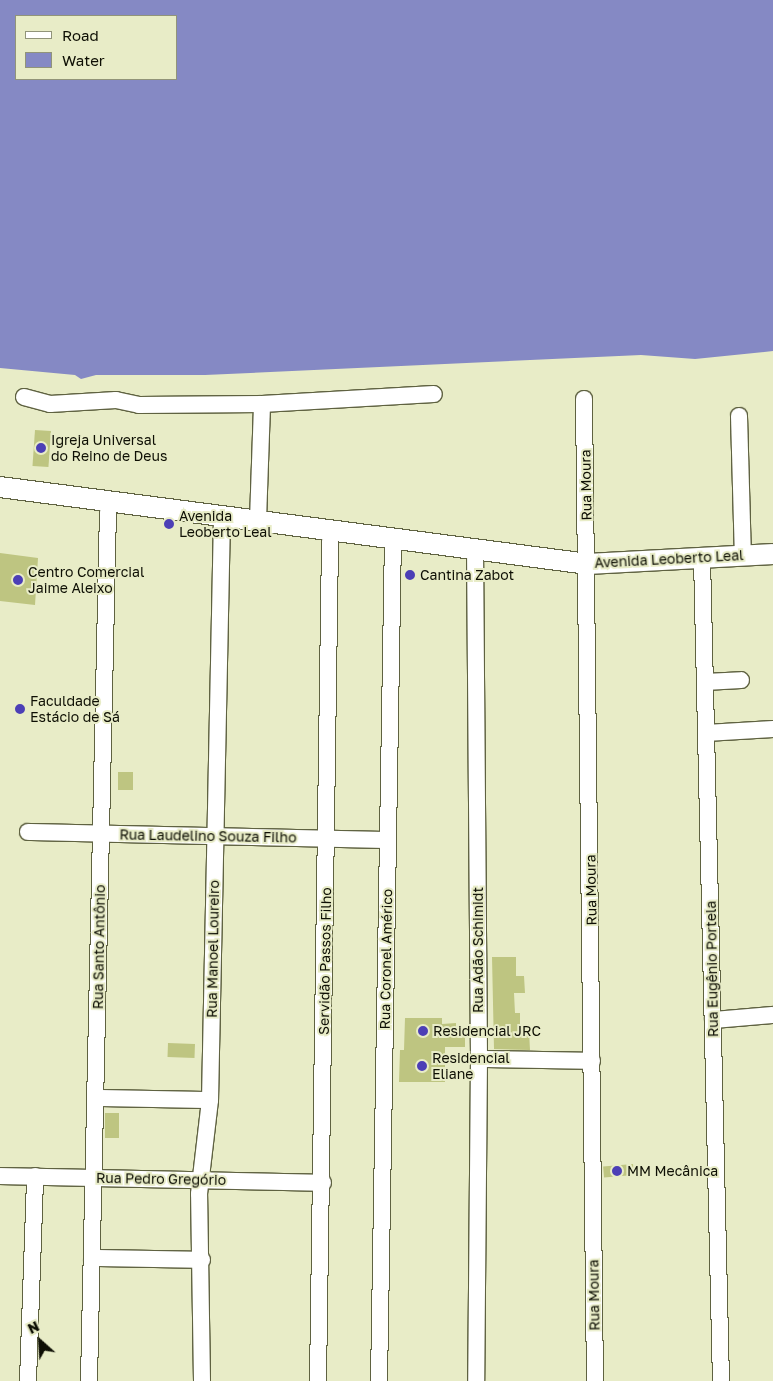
<!DOCTYPE html>
<html>
<head>
<meta charset="utf-8">
<style>
	body { margin:0 }
	#map { position:relative; width:773px; height:1381px; overflow:hidden; background:#e8ecc7; font-family:"Golos Text",sans-serif }
	div>[style] { position:absolute }
	.water>* { inset:0; background:#8589c4 }
	.building>* { inset:0; background:#bec581; transform-origin:0 0 }
	.roads { filter:drop-shadow(1px 0 #5f6241) drop-shadow(-1px 0 #5f6241) drop-shadow(0 1px #5f6241) drop-shadow(0 -1px #5f6241) }
	.minor>* { height:16px; margin:-8px; padding:0 8px; transform-origin:8px; border-radius:8px; background:#fff }
	.major>* { height:20px; margin:-10px; padding:0 10px; transform-origin:10px; border-radius:10px; background:#fff }
	.dots>* { width:14px; height:14px; translate:-50% -50%; box-sizing:border-box; border:2px solid #e8ecc7; border-radius:50% }
	span { translate:-50% -50%; white-space:nowrap; text-align:center; line-height:1.15; -webkit-text-stroke:4px #e8ecc7; paint-order:stroke }
	.poi-label { font-size:14px; color:#0e0f04 }
	.left { translate:0 -50%; text-align:left }
	.street-label { font-size:14px; color:#0e0f04 }
	.legend { position:absolute; left:15px; top:15px; width:162px; height:65px; box-sizing:border-box; background:#e8ecc7; border:1px solid #919479; margin:0; padding:6px 9px; list-style:none; font-size:15px; color:#0e0f04 }
	.legend li { display:flex; align-items:center; gap:10px; height:25px }
	.legend b { width:25px; border:1px solid #919479 }
	.north { position:absolute; left:15px; top:1316px; width:50px; height:50px; -webkit-text-stroke:4px #e8ecc7; paint-order:stroke; rotate:334deg; font-size:14px; font-weight:700; line-height:20px; text-align:center; color:#0e0f04 }
	.north::after { content:''; display:block; margin:auto; width:18px; height:22px; background:#0e0f04; clip-path:polygon(50% 0,100% 100%,50% 72%,0 100%) }
</style>
</head>
<body>
<div id="map">
	<div class="water">
		<div style="clip-path:polygon(evenodd,0 0,773px 0,773px 351px,695px 359px,641px 355px,205px 375px,96px 375px,81px 379px,75px 375px,0 368px,0 0,16px 16px,176px 16px,176px 79px,16px 79px,16px 16px)"></div>
	</div>
	<div class="building">
		<div style="left:35px;top:430px;width:16px;height:36px;rotate:4deg"></div>
		<div style="clip-path:polygon(0 553px,38px 558px,35px 605px,0 601px)"></div>
		<div style="left:118px;top:772px;width:15px;height:18px"></div>
		<div style="clip-path:polygon(492px 957px,516px 957px,516px 976px,524px 976px,525px 993px,514px 993px,515px 1013px,520px 1013px,520px 1031px,529px 1031px,530px 1050px,494px 1049px)"></div>
		<div style="clip-path:polygon(405px 1018px,442px 1018px,442px 1024px,456px 1023px,456px 1031px,465px 1031px,465px 1047px,445px 1047px,445px 1082px,399px 1082px,400px 1050px,404px 1050px)"></div>
		<div style="left:168px;top:1043px;width:27px;height:14px;rotate:2deg"></div>
		<div style="left:105px;top:1113px;width:14px;height:25px"></div>
		<div style="left:633px;top:1164px;width:11px;height:30px;rotate:85deg"></div>
	</div>
	<div class="roads">
		<div class="minor">
			<div style="left:24px;top:397px;width:27px;rotate:15deg"></div>
			<div style="left:50px;top:404px;width:66px;rotate:-3.5deg"></div>
			<div style="left:116px;top:400px;width:24px;rotate:12deg"></div>
			<div style="left:139px;top:405px;width:123px;rotate:-0.5deg"></div>
			<div style="left:262px;top:404px;width:172px;rotate:-3.3deg"></div>
			<div style="left:584px;top:399px;width:982px;rotate:89.36deg"></div>
			<div style="left:739px;top:416px;width:139px;rotate:88.4deg"></div>
			<div style="left:258px;top:520px;width:116px;rotate:-88deg"></div>
			<div style="left:475px;top:548px;width:511px;rotate:89.55deg"></div>
			<div style="left:479px;top:1059px;width:322px;rotate:90.5deg"></div>
			<div style="left:702px;top:558px;width:823px;rotate:88.68deg"></div>
			<div style="left:705px;top:682px;width:36px;rotate:-3deg"></div>
			<div style="left:706px;top:733px;width:67px;rotate:-3.4deg"></div>
			<div style="left:28px;top:832px;width:360px;rotate:1.3deg"></div>
			<div style="left:713px;top:1020px;width:60px;rotate:-4.8deg"></div>
			<div style="left:479px;top:1059px;width:113px;rotate:1deg"></div>
			<div style="left:96px;top:1098px;width:114px;rotate:1deg"></div>
			<div style="left:0;top:1176px;width:323px;rotate:1.2deg"></div>
			<div style="left:92px;top:1258px;width:110px;rotate:1deg"></div>
			<div style="left:28px;top:1381px;width:205px;rotate:-88deg"></div>
			<div style="left:89px;top:1381px;width:869px;rotate:-88.75deg"></div>
			<div style="left:202px;top:1381px;width:187px;rotate:-90.9deg"></div>
			<div style="left:199px;top:1194px;width:95px;rotate:-83.3deg"></div>
			<div style="left:210px;top:1100px;width:585px;rotate:-88.82deg"></div>
			<div style="left:318px;top:1381px;width:840px;rotate:-89.18deg"></div>
			<div style="left:379px;top:1381px;width:844px;rotate:-89.05deg"></div>
		</div>
		<div class="major">
			<div style="left:0;top:487px;width:593px;rotate:7.46deg"></div>
			<div style="left:588px;top:564px;width:185px;rotate:-3.1deg"></div>
		</div>
	</div>
	<div class="dots">
		<div style="left:41px;top:448px;background:#4c3fb6"></div>
		<div style="left:169px;top:524px;background:#4c3fb6"></div>
		<div style="left:410px;top:575px;background:#4c3fb6"></div>
		<div style="left:18px;top:580px;background:#4c3fb6"></div>
		<div style="left:20px;top:709px;background:#4c3fb6"></div>
		<div style="left:423px;top:1031px;background:#4c3fb6"></div>
		<div style="left:422px;top:1066px;background:#4c3fb6"></div>
		<div style="left:617px;top:1171px;background:#4c3fb6"></div>
	</div>
	<div class="poi-label">
		<span class="left" style="left:51px;top:448px">Igreja Universal<br>do Reino de Deus</span>
		<span class="left" style="left:179px;top:524px">Avenida<br>Leoberto Leal</span>
		<span class="left" style="left:28px;top:580px">Centro Comercial<br>Jaime Aleixo</span>
		<span class="left" style="left:420px;top:575px">Cantina Zabot</span>
		<span class="left" style="left:30px;top:709px">Faculdade<br>Estácio de Sá</span>
		<span class="left" style="left:433px;top:1031px">Residencial JRC</span>
		<span class="left" style="left:432px;top:1066px">Residencial<br>Eliane</span>
		<span class="left" style="left:627px;top:1171px">MM Mecânica</span>
	</div>
	<div class="street-label">
		<span style="left:586px;top:485px;rotate:-91deg">Rua Moura</span>
		<span style="left:669px;top:559px;rotate:-3deg">Avenida Leoberto Leal</span>
		<span style="left:208px;top:836px;rotate:1deg">Rua Laudelino Souza Filho</span>
		<span style="left:591px;top:890px;rotate:-91deg">Rua Moura</span>
		<span style="left:99px;top:947px;rotate:-89deg">Rua Santo Antônio</span>
		<span style="left:213px;top:949px;rotate:-89deg">Rua Manoel Loureiro</span>
		<span style="left:478px;top:950px;rotate:-90deg">Rua Adão Schimidt</span>
		<span style="left:386px;top:959px;rotate:-89deg">Rua Coronel Américo</span>
		<span style="left:325px;top:961px;rotate:-89deg">Servidão Passos Filho</span>
		<span style="left:712px;top:969px;rotate:-91deg">Rua Eugênio Portela</span>
		<span style="left:161px;top:1179px;rotate:1deg">Rua Pedro Gregório</span>
		<span style="left:594px;top:1295px;rotate:-91deg">Rua Moura</span>
	</div>
	<ul class="legend">
	<li><b style="height:6px;background:#fff"></b>Road</li>
	<li><b style="height:14px;background:#8589c4"></b>Water</li>
	</ul>
	<div class="north">N</div>
</div>
</body>
</html>
